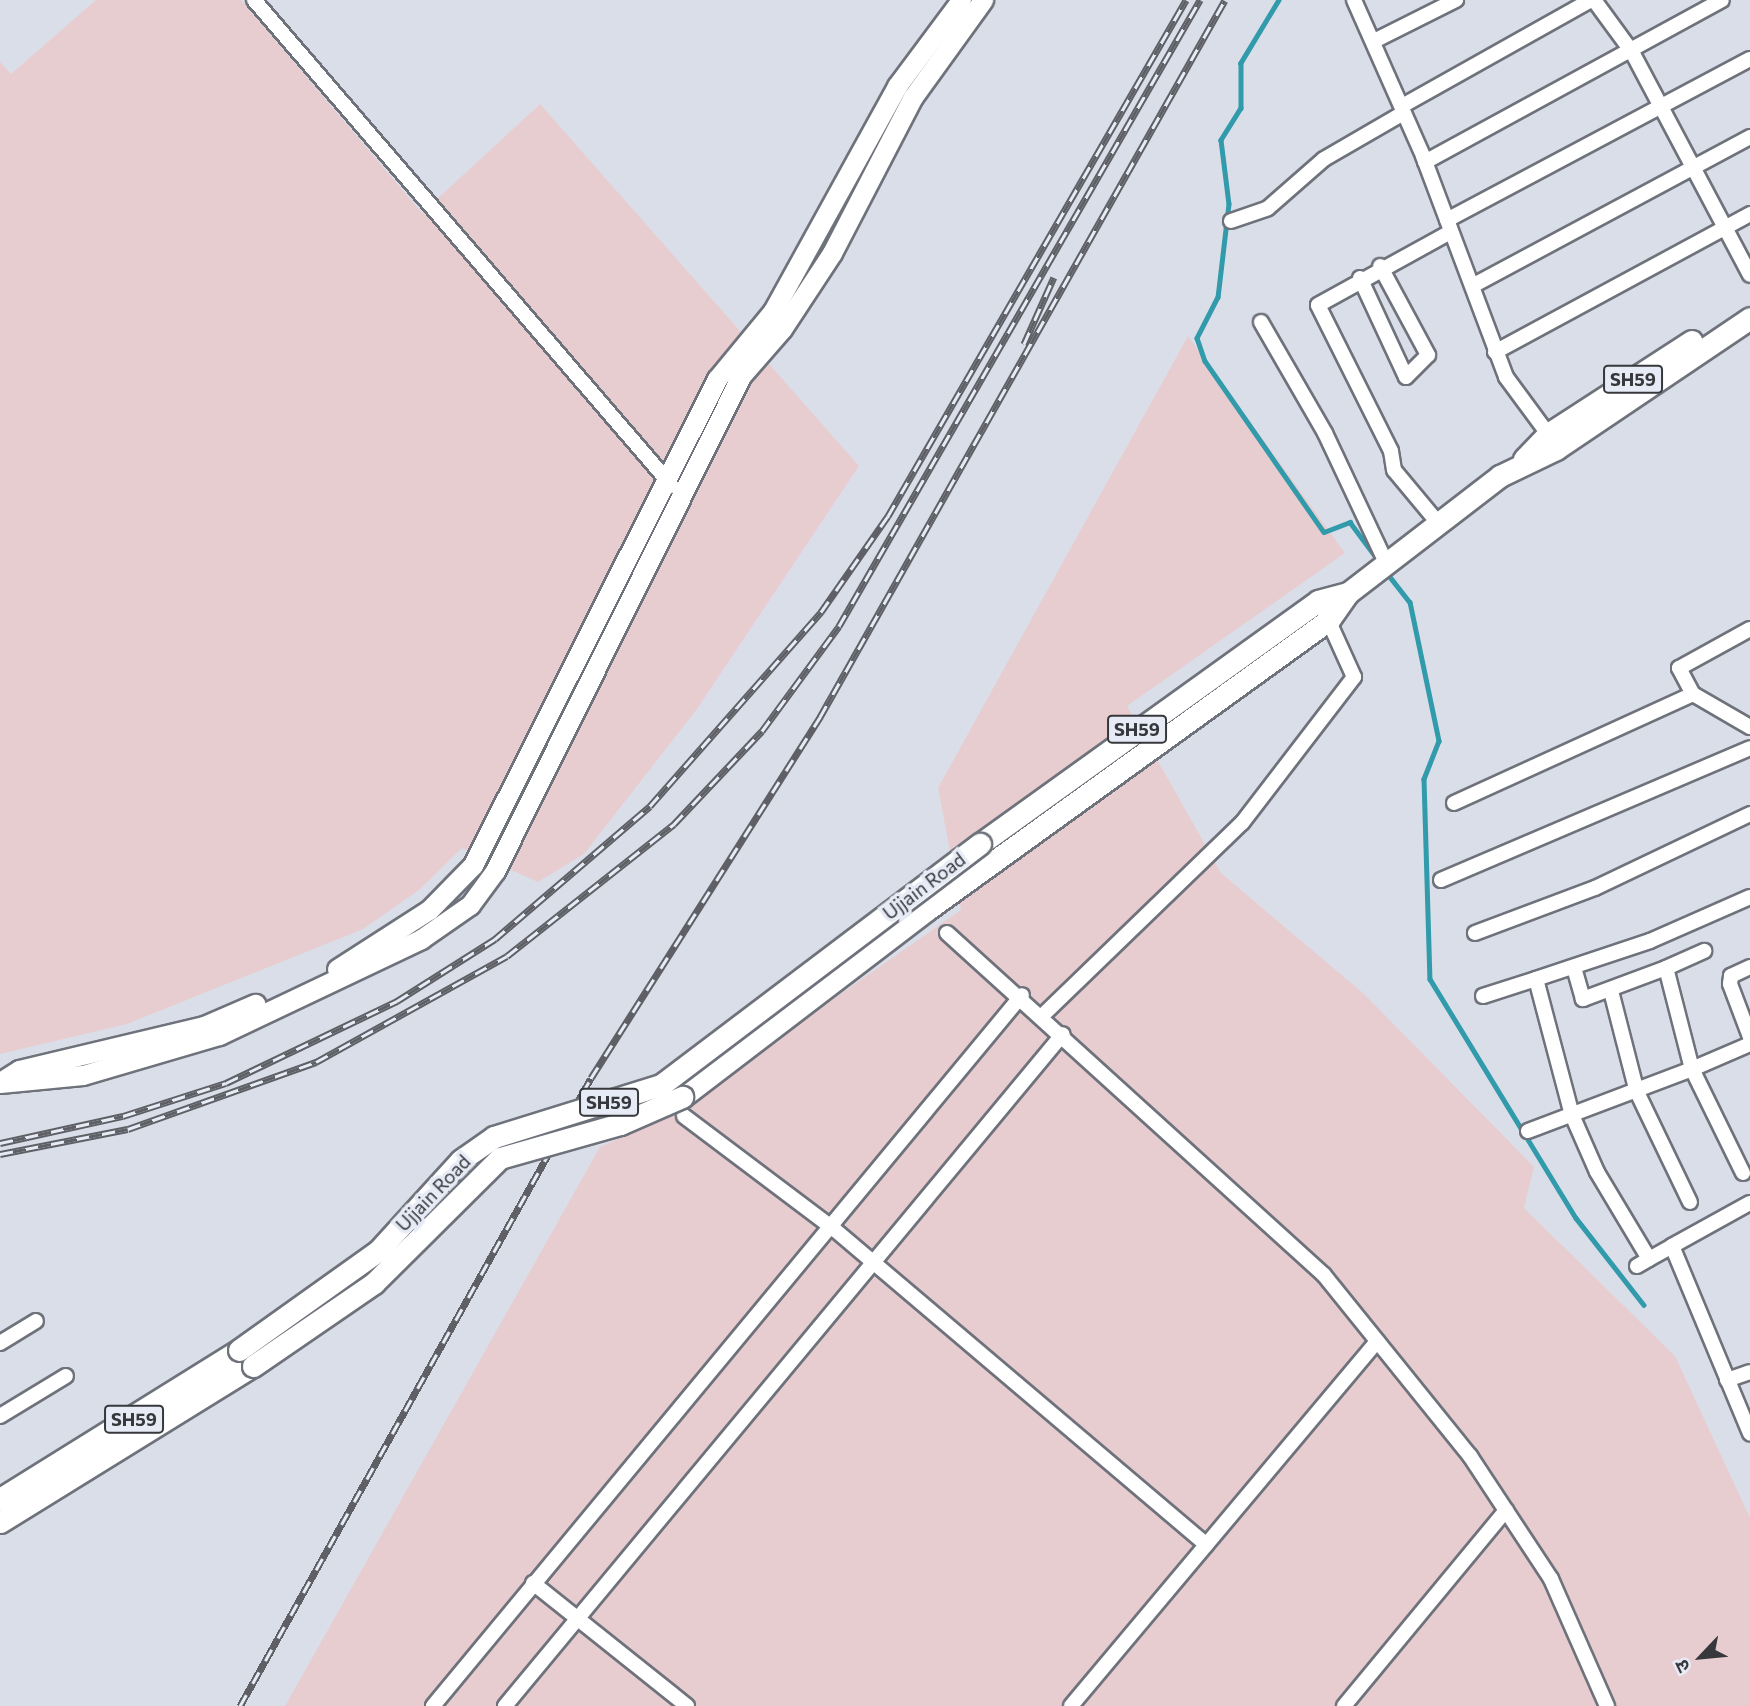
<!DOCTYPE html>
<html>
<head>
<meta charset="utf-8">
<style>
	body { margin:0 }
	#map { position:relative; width:1750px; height:1706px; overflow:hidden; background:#dadee8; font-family:Commissioner,"Noto Sans Devanagari",sans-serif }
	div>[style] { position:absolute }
	.industrial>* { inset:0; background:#e8cdd0 }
	.stream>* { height:4.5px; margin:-2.25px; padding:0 2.25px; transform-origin:2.25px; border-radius:2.25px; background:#319aab }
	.roads { filter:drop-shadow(2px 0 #6e727b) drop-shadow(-2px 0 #6e727b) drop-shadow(0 2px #6e727b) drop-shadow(0 -2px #6e727b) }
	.street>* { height:14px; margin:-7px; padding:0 7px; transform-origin:7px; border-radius:7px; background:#fff }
	.secondary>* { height:19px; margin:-9.5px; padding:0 9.5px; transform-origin:9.5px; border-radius:9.5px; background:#fff }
	.primary>* { height:21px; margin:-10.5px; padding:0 10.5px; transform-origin:10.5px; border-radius:10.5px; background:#fff }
	.rail>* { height:7px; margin-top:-3.5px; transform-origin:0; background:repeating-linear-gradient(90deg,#e7ebf6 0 13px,#5e6066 0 26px); box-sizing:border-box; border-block:2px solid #5e6066 }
	.bridges { filter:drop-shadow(2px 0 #6e727b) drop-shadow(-2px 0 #6e727b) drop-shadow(0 2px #6e727b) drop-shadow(0 -2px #6e727b) }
	.primary-bridge>* { height:21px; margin:-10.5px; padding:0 10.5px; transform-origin:10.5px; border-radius:10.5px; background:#fff }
	span { translate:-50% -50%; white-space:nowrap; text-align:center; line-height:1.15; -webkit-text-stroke:7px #e7ebf6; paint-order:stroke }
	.shield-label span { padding:2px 5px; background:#e7ebf6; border:2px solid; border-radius:5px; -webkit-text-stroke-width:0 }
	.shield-label { font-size:18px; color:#37383c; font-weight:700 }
	.street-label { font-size:19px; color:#37383c }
	.north { position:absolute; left:1666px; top:1622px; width:70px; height:70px; -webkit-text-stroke:5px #e7ebf6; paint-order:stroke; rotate:244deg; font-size:19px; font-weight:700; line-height:28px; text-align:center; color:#37383c }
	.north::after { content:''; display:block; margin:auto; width:24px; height:32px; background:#37383c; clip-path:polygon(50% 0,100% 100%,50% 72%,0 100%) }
</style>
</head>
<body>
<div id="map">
	<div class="industrial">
		<div style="clip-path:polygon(96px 0,241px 0,422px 213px,540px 104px,859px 466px,697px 709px,584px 854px,538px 882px,462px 848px,419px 890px,363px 929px,127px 1024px,0 1054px,0 62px,11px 74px)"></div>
		<div style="clip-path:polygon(1188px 336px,1345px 553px,1127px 706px,1221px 873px,1364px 994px,1534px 1167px,1524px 1208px,1675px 1356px,1750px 1518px,1750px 1706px,285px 1706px,600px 1147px,657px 1122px,961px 910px,938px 788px)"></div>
	</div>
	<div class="stream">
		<div style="left:1279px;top:0;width:74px;rotate:121.1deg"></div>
		<div style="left:1241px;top:63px;width:45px;rotate:90deg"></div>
		<div style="left:1241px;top:108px;width:38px;rotate:122deg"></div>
		<div style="left:1221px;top:140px;width:64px;rotate:82.9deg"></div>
		<div style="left:1229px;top:204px;width:94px;rotate:96.7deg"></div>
		<div style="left:1218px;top:297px;width:46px;rotate:117.1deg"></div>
		<div style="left:1197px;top:338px;width:24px;rotate:71deg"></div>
		<div style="left:1205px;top:361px;width:208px;rotate:55.2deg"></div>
		<div style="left:1324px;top:532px;width:28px;rotate:-21deg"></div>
		<div style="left:1350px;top:522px;width:47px;rotate:53.6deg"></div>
		<div style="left:1387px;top:573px;width:37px;rotate:52deg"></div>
		<div style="left:1410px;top:602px;width:142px;rotate:78.2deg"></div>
		<div style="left:1439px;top:741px;width:41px;rotate:111.5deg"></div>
		<div style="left:1424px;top:779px;width:200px;rotate:88.3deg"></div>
		<div style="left:1430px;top:979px;width:280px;rotate:58.6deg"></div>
		<div style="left:1576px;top:1218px;width:110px;rotate:52deg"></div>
	</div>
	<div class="roads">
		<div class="street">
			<div style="left:254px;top:0;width:641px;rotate:49.3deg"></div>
			<div style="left:1354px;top:0;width:171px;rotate:66.1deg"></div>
			<div style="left:1423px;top:156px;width:236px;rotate:69.4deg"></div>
			<div style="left:1506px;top:377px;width:71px;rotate:53.6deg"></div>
			<div style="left:1594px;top:0;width:64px;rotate:53.8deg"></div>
			<div style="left:1632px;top:52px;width:252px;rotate:62.1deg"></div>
			<div style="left:1374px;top:41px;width:92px;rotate:-26.6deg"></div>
			<div style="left:1402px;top:106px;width:217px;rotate:-29.3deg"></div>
			<div style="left:1425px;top:162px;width:338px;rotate:-28.6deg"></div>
			<div style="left:1447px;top:220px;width:343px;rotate:-28deg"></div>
			<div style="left:1231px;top:221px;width:39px;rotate:-19deg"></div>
			<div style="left:1268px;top:208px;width:74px;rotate:-41.2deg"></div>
			<div style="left:1324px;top:159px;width:88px;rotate:-30.1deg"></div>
			<div style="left:1360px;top:278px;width:109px;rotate:65.1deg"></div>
			<div style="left:1406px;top:377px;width:31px;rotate:-45deg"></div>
			<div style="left:1428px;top:355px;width:101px;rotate:-118.3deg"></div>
			<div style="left:1474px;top:285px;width:313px;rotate:-28.2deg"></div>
			<div style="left:1261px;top:322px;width:128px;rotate:60deg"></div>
			<div style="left:1325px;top:433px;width:146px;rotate:64.8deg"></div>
			<div style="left:1495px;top:352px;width:290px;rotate:-28.4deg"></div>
			<div style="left:1439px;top:524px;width:70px;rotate:-129.8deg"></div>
			<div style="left:1394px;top:470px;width:19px;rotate:-99deg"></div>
			<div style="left:1391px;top:451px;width:163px;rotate:-116.6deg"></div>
			<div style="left:1318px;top:305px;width:151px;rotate:-28.9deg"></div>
			<div style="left:1750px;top:629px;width:81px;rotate:151.2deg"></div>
			<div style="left:1679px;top:668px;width:30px;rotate:62deg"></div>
			<div style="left:1693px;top:694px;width:66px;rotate:30.1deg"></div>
			<div style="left:1454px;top:803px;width:263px;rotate:-24.5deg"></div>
			<div style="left:1441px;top:880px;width:336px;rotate:-23.1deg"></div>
			<div style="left:1750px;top:897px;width:109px;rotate:156.3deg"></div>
			<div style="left:1650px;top:941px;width:120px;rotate:161.6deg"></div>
			<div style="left:1536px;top:979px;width:141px;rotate:75.2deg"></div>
			<div style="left:1572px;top:1115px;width:62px;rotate:66.3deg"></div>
			<div style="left:1597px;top:1172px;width:101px;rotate:59.1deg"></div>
			<div style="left:1649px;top:1259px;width:26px;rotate:-29deg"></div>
			<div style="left:1672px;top:1246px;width:203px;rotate:67.4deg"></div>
			<div style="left:947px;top:933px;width:509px;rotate:42.21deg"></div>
			<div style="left:1324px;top:1275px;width:233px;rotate:51.1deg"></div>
			<div style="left:1470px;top:1456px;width:147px;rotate:56.6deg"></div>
			<div style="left:1551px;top:1579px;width:139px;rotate:66.2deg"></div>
			<div style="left:1475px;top:933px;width:128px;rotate:-20.6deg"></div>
			<div style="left:1595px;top:888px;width:172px;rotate:-25.5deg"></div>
			<div style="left:1750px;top:967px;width:21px;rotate:155deg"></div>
			<div style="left:1731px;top:976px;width:8px;rotate:97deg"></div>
			<div style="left:1730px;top:984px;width:57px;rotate:69.3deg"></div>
			<div style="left:1666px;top:968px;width:42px;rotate:-24.1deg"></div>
			<div style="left:1611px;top:991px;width:104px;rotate:75.6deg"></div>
			<div style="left:1637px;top:1092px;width:122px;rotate:64.3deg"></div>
			<div style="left:1483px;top:996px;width:56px;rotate:-17.8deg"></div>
			<div style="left:1043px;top:1015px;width:277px;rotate:-44deg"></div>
			<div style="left:1242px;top:823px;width:184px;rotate:-52.5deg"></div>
			<div style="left:1354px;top:677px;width:70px;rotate:-114.4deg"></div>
			<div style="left:684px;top:1116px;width:188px;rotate:37deg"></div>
			<div style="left:834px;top:1229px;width:488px;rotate:40.3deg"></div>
			<div style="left:1528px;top:1131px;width:175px;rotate:-20.7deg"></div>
			<div style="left:1692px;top:1069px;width:104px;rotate:-104.4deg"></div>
			<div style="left:1666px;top:968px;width:89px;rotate:159.5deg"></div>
			<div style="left:1583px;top:999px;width:32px;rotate:-106deg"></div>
			<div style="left:1743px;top:1173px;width:116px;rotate:-116.1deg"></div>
			<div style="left:1692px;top:1069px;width:63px;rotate:-23.3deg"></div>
			<div style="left:1672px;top:1246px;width:89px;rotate:-28.9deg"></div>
			<div style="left:1637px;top:1266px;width:14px;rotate:-30deg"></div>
			<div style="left:0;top:1343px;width:42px;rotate:-31.4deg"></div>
			<div style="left:1727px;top:1380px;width:24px;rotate:-19deg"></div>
			<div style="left:0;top:1416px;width:77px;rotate:-31.2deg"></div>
			<div style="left:533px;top:1583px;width:197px;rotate:38.6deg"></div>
			<div style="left:433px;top:1706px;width:923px;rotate:-50.36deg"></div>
			<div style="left:505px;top:1706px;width:873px;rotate:-50.3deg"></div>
			<div style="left:1071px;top:1706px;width:476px;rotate:-50deg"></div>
			<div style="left:1344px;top:1706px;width:254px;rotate:-50.4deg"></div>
		</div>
		<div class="secondary">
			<div style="left:337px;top:969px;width:109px;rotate:-32.7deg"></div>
			<div style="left:429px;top:910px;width:63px;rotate:-45.6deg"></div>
			<div style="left:473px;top:865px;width:544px;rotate:-63.34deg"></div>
			<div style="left:717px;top:379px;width:88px;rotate:-50.5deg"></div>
			<div style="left:773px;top:311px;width:257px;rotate:-61.1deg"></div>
			<div style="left:897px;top:86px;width:107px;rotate:-53.3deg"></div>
			<div style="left:0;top:1082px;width:22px;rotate:-32deg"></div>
			<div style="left:19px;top:1070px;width:190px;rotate:-13.4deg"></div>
			<div style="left:204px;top:1026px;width:56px;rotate:-23.3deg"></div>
			<div style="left:0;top:1083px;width:83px;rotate:-5.5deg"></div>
			<div style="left:83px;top:1075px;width:142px;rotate:-16.4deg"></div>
			<div style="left:219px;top:1035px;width:224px;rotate:-25.4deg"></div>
			<div style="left:421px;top:939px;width:60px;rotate:-34.8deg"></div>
			<div style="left:470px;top:905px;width:42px;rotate:-53.7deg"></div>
			<div style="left:495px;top:871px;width:553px;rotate:-63.57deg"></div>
			<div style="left:741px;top:376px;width:62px;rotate:-48.9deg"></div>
			<div style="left:782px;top:329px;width:91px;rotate:-56.7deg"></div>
			<div style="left:832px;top:253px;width:176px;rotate:-62.6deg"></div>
			<div style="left:913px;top:97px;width:120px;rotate:-54.2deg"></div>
		</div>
		<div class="primary">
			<div style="left:1524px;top:459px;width:35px;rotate:-46deg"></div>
			<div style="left:1548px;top:434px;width:171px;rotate:-32.9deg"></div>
			<div style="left:980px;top:844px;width:416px;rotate:-35.7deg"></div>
			<div style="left:1318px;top:601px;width:31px;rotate:-15deg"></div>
			<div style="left:682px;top:1097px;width:310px;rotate:-37.4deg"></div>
			<div style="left:928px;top:909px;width:494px;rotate:-35.8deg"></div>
			<div style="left:1329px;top:620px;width:33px;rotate:-55deg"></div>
			<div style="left:1348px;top:593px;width:192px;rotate:-37.6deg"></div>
			<div style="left:1500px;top:476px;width:62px;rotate:-25.7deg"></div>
			<div style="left:1556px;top:449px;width:234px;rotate:-34deg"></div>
			<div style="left:0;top:1499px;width:282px;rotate:-31.9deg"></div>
			<div style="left:0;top:1522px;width:297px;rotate:-31.7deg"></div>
		</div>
	</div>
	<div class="rail">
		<div style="left:1024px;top:344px;width:73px;rotate:-65.9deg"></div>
		<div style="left:0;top:1143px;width:126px;rotate:-12.4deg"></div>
		<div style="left:123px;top:1116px;width:108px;rotate:-17.8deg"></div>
		<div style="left:226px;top:1083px;width:190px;rotate:-25.6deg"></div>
		<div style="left:397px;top:1001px;width:116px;rotate:-32.3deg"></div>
		<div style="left:495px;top:939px;width:204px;rotate:-40.6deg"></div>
		<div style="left:650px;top:806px;width:259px;rotate:-48.6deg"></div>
		<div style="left:821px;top:612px;width:117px;rotate:-55.1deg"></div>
		<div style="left:888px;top:516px;width:596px;rotate:-59.99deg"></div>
		<div style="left:0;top:1154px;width:130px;rotate:-11.1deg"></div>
		<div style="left:128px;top:1129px;width:200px;rotate:-19.6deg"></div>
		<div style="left:316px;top:1062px;width:218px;rotate:-29deg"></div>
		<div style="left:507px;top:956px;width:213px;rotate:-38.3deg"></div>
		<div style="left:674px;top:824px;width:128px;rotate:-46.6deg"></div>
		<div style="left:762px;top:731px;width:130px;rotate:-53.7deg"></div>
		<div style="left:839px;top:626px;width:723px;rotate:-60.03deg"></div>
		<div style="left:240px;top:1706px;width:719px;rotate:-60.8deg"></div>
		<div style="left:591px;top:1078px;width:428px;rotate:-57.6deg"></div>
		<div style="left:820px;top:717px;width:823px;rotate:-60.54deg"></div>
	</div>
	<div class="bridges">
		<div class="primary-bridge">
			<div style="left:239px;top:1350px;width:171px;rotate:-35.5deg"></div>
			<div style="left:378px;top:1251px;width:123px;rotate:-47.6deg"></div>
			<div style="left:461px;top:1160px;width:40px;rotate:-34.9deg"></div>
			<div style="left:494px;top:1137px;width:175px;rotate:-17.3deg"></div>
			<div style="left:661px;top:1085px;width:400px;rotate:-37.1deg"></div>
			<div style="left:253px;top:1366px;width:147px;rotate:-34.4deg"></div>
			<div style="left:374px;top:1283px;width:177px;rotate:-44.8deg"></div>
			<div style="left:500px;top:1158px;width:125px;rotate:-15.8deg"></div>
			<div style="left:620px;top:1124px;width:68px;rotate:-23.5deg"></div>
		</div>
	</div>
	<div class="shield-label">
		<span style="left:1633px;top:379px">SH59</span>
		<span style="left:1137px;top:729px">SH59</span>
		<span style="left:609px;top:1102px">SH59</span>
		<span style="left:134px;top:1419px">SH59</span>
	</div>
	<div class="street-label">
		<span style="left:924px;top:886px;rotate:-37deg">Ujjain Road</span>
		<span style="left:433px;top:1193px;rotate:-46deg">Ujjain Road</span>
	</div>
	<div class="north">उ</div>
</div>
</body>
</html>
